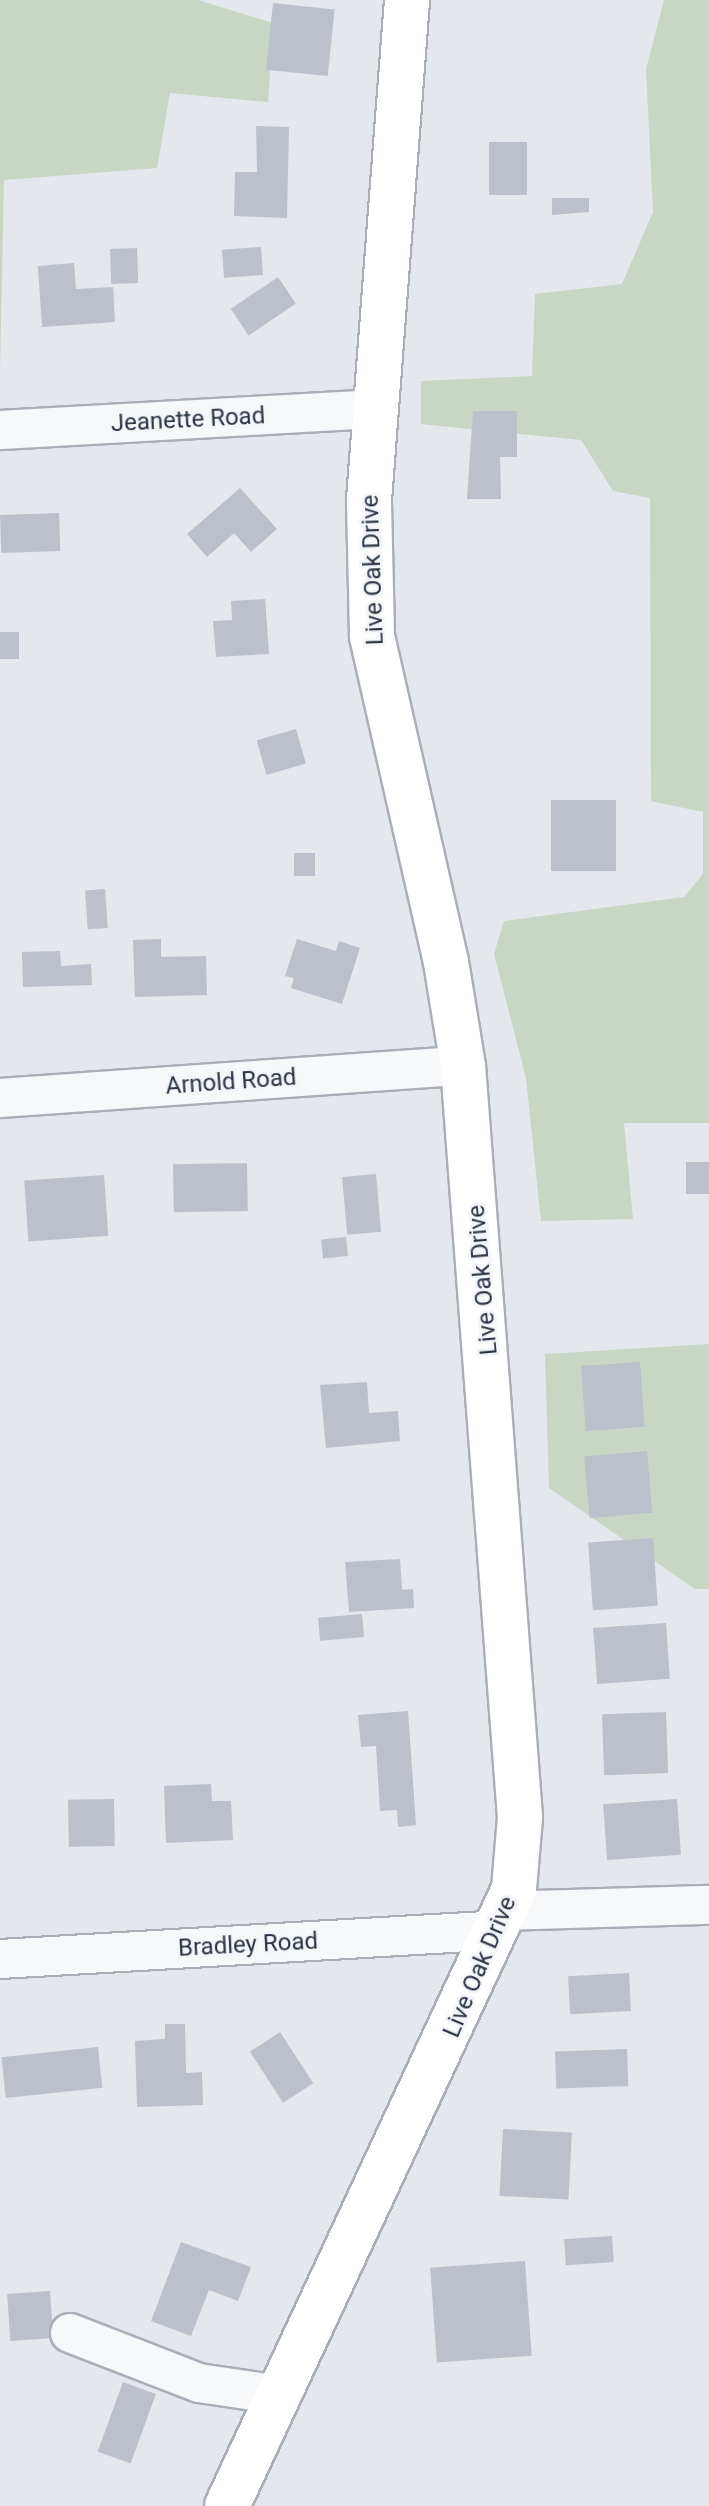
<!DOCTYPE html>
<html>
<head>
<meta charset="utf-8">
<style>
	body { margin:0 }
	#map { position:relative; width:709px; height:2506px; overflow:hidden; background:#e4e7ec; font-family:Roboto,sans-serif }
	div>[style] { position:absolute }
	.green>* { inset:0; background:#c9d6c5 }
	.building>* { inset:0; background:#bbc0ca; transform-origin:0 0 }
	.roads { filter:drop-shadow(2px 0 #a9aeb7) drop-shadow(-2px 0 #a9aeb7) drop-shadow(0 2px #a9aeb7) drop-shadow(0 -2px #a9aeb7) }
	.minor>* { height:38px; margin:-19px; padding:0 19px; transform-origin:19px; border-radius:19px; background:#f7f8fa }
	.major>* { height:44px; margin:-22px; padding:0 22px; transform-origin:22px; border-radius:22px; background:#fff }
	span { translate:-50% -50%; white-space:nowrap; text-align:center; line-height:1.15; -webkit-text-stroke:6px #f4f6f9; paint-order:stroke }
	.street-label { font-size:24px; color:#2b3445 }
</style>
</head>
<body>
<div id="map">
	<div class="green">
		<div style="clip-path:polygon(0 0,198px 0,273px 23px,268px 102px,170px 93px,157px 168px,4px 180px,0 371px)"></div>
		<div style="clip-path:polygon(664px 0,709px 0,709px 1123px,624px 1123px,633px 1219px,541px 1221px,526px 1078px,494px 954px,504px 921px,684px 897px,703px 874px,703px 812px,651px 801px,650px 498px,613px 491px,581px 440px,421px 424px,421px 381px,532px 376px,535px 294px,622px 284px,653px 212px,646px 69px)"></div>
		<div style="clip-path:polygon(709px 1344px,709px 1589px,695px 1589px,549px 1488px,545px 1354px)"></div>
	</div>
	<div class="building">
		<div style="left:273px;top:3px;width:62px;height:67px;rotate:6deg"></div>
		<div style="clip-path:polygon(256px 126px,289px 127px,287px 218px,234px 216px,235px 172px,257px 172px)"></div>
		<div style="left:489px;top:142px;width:38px;height:53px"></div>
		<div style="clip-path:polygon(552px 198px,589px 198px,589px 212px,552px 215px)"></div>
		<div style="left:261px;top:247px;width:28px;height:39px;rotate:86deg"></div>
		<div style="left:137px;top:248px;width:35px;height:27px;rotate:88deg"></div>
		<div style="clip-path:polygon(74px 263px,76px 289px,113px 287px,115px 322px,42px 327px,38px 266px)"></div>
		<div style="left:278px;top:277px;width:32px;height:57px;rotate:56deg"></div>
		<div style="clip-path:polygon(473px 411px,517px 411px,517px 457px,500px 457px,501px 499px,467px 499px)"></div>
		<div style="clip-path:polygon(240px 488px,277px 529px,251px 552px,234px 533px,207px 557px,187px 534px)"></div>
		<div style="left:59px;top:513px;width:38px;height:59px;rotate:88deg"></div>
		<div style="clip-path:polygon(265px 599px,269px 654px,216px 657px,213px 621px,232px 620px,231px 601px)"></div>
		<div style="left:19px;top:632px;width:27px;height:19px;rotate:90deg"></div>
		<div style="left:296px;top:729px;width:36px;height:41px;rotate:74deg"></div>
		<div style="left:616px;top:800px;width:71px;height:65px;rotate:90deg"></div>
		<div style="left:294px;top:853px;width:21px;height:23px"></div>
		<div style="left:105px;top:889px;width:39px;height:20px;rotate:86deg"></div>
		<div style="clip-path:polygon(161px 939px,161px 957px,206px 956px,207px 995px,135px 997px,133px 940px)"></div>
		<div style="clip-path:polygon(297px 939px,336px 951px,339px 941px,360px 948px,342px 1004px,291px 988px,294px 978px,285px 976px)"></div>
		<div style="clip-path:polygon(60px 951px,61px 966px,91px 964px,92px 985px,23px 987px,22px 952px)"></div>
		<div style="left:709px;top:1162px;width:32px;height:23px;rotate:90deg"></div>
		<div style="left:247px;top:1163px;width:48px;height:74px;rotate:89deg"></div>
		<div style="left:376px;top:1174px;width:58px;height:34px;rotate:85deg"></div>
		<div style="left:104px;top:1175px;width:61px;height:80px;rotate:86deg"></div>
		<div style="left:346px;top:1237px;width:19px;height:25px;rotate:84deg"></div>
		<div style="left:640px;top:1362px;width:65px;height:59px;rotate:86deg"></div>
		<div style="clip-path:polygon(367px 1382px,369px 1413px,398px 1411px,400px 1441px,326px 1448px,320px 1385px)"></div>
		<div style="left:647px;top:1451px;width:62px;height:63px;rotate:85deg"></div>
		<div style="left:653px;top:1538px;width:68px;height:65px;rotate:86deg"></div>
		<div style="clip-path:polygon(400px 1559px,402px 1590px,413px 1589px,414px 1608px,349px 1612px,345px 1562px)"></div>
		<div style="left:362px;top:1614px;width:23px;height:44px;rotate:85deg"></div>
		<div style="left:666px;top:1623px;width:56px;height:73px;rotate:86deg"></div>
		<div style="clip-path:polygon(408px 1711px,416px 1825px,398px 1827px,397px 1810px,380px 1811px,376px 1746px,361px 1747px,358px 1715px)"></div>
		<div style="left:666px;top:1712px;width:61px;height:64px;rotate:88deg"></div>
		<div style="clip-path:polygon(211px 1784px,212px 1801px,231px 1801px,233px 1840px,166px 1843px,164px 1786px)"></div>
		<div style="left:114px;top:1799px;width:47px;height:46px;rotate:89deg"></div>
		<div style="left:677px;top:1799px;width:56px;height:74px;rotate:86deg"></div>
		<div style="left:629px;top:1973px;width:38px;height:61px;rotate:87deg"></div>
		<div style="clip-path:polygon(165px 2024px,185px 2024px,186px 2073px,202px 2072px,203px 2105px,137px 2107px,135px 2041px,165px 2039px)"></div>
		<div style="left:280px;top:2032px;width:61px;height:36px;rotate:57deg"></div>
		<div style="left:98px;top:2047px;width:41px;height:97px;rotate:84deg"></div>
		<div style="left:627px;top:2049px;width:37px;height:72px;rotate:88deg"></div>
		<div style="left:503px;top:2129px;width:69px;height:67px;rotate:3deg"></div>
		<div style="left:612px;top:2236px;width:26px;height:48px;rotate:86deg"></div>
		<div style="clip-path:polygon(181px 2242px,251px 2267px,238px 2301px,209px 2290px,191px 2336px,151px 2321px)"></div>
		<div style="left:525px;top:2261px;width:95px;height:95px;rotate:86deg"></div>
		<div style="left:50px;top:2291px;width:47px;height:43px;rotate:86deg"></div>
		<div style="left:123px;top:2382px;width:35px;height:74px;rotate:20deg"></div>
	</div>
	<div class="roads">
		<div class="minor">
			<div style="left:0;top:430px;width:377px;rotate:-3.2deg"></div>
			<div style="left:0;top:1098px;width:464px;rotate:-4deg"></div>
			<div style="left:504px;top:1911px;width:205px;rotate:-1.7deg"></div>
			<div style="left:0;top:1959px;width:497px;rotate:-3.3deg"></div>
			<div style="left:70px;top:2333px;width:138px;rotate:21.2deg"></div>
			<div style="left:199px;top:2383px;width:82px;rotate:8.4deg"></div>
		</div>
		<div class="major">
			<div style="left:227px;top:2506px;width:680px;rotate:-65.05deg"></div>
			<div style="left:514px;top:1889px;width:72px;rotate:-85.2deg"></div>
			<div style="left:520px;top:1817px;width:753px;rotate:-94.34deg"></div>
			<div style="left:463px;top:1066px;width:105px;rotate:-99.3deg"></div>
			<div style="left:446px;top:962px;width:335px;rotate:-102.8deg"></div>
			<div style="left:372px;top:635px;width:135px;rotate:-91.3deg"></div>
			<div style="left:369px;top:500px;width:501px;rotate:-85.65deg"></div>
		</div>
	</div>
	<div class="street-label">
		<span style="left:188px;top:420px;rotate:-3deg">Jeanette Road</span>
		<span style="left:373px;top:570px;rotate:-92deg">Live Oak Drive</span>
		<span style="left:231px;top:1082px;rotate:-4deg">Arnold Road</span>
		<span style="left:483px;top:1280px;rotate:-95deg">Live Oak Drive</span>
		<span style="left:248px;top:1945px;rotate:-3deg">Bradley Road</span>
		<span style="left:480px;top:1967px;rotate:-67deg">Live Oak Drive</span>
	</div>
</div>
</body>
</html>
